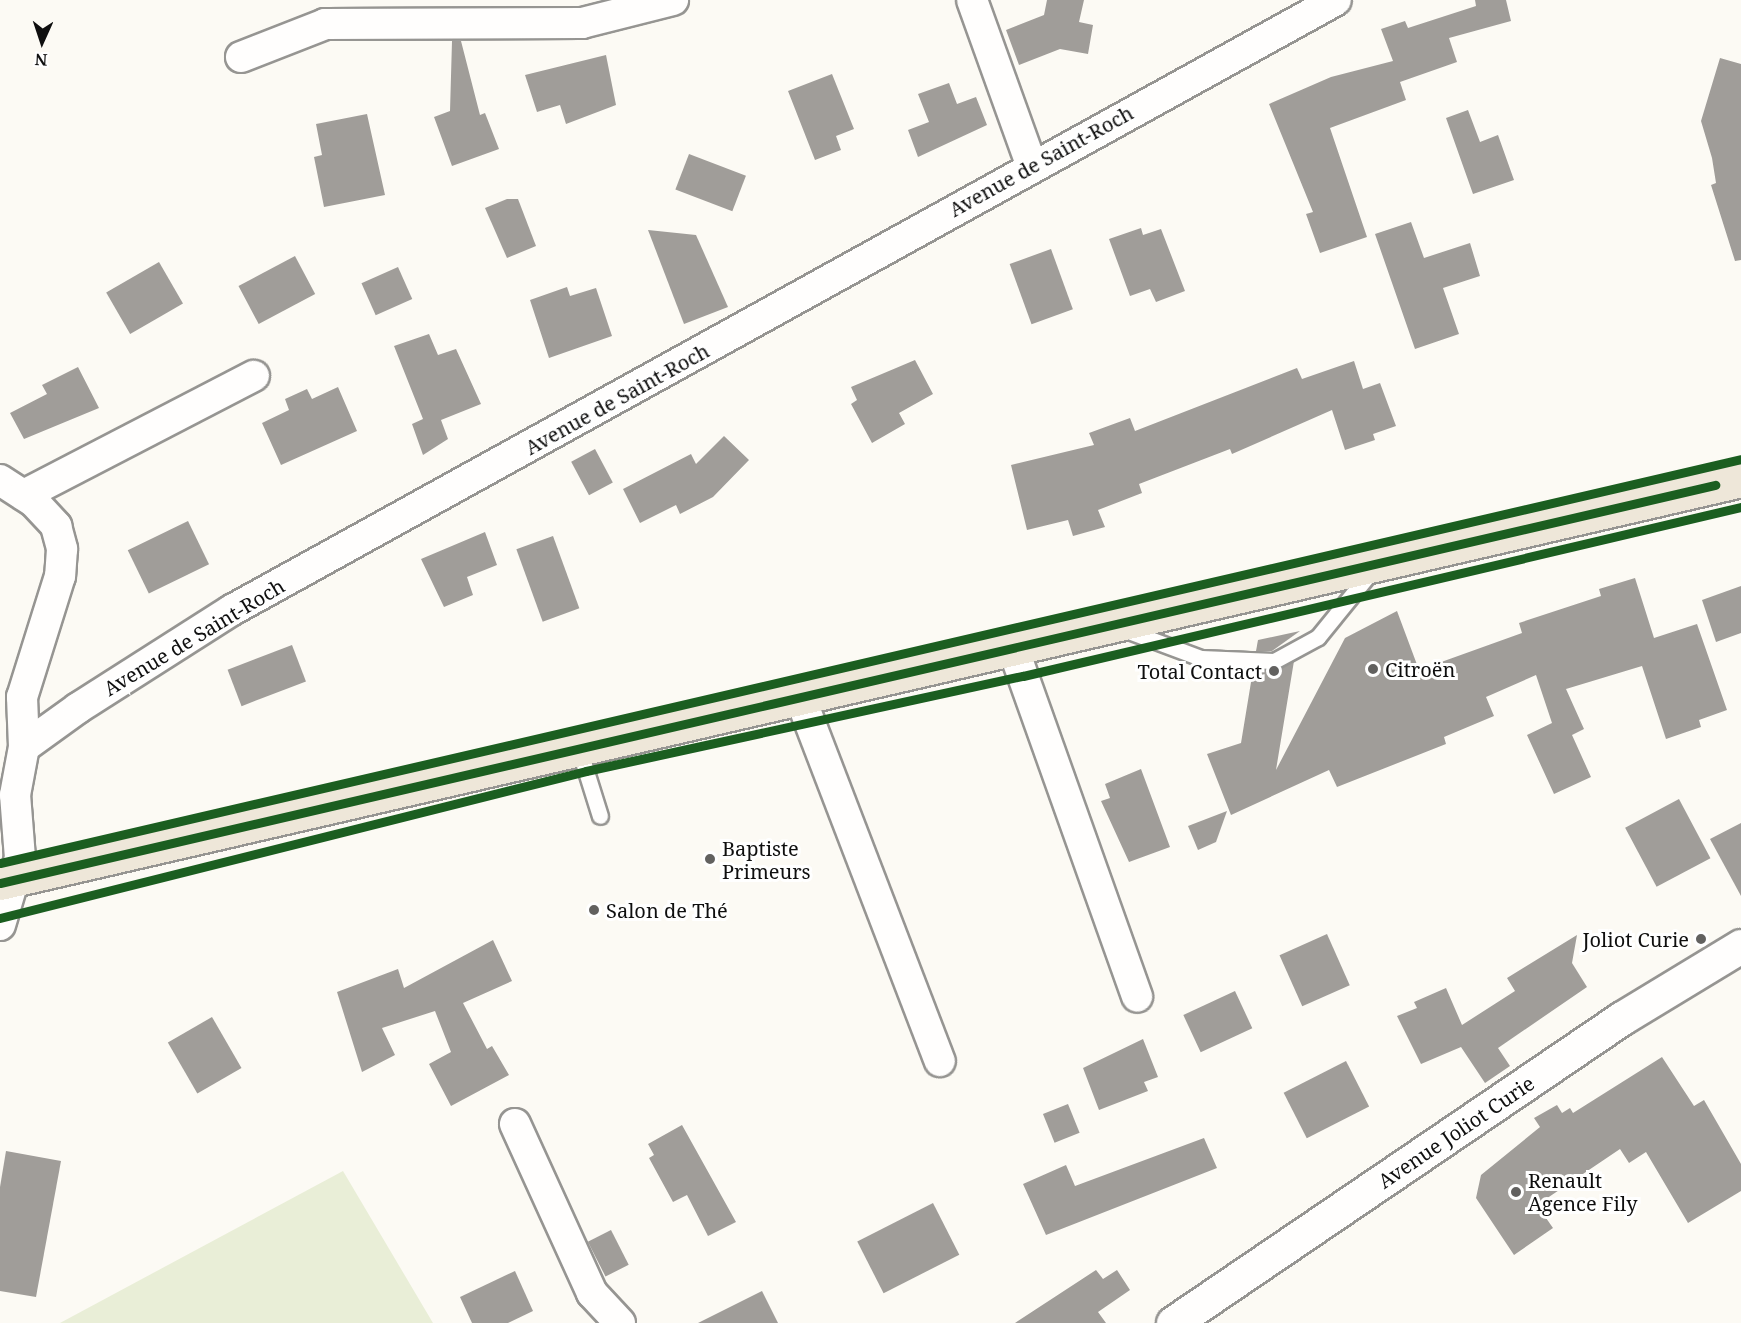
<!DOCTYPE html>
<html>
<head>
<meta charset="utf-8">
<style>
	body { margin:0 }
	#map { position:relative; width:1741px; height:1323px; overflow:hidden; background:#fcfaf4; font-family:"Noto Serif",serif }
	div>[style] { position:absolute }
	.cemetery>* { inset:0; background:#e9eed7 }
	.building>* { inset:0; background:#a09d99; transform-origin:0 0 }
	.roads { filter:drop-shadow(2px 0 #969592) drop-shadow(-2px 0 #969592) drop-shadow(0 2px #969592) drop-shadow(0 -2px #969592) }
	.service>* { height:15px; margin:-7.5px; padding:0 7.5px; transform-origin:7.5px; border-radius:7.5px; background:#fffefd }
	.minor>* { height:30px; margin:-15px; padding:0 15px; transform-origin:15px; border-radius:15px; background:#fffefd }
	.tertiary>* { height:33px; margin:-16.5px; padding:0 16.5px; transform-origin:16.5px; border-radius:16.5px; background:#fffefd }
	.primary>* { height:33px; margin:-16.5px; padding:0 16.5px; transform-origin:16.5px; border-radius:16.5px; background:#eee7d9 }
	.cycleway>* { height:9px; margin:-4.5px; padding:0 4.5px; transform-origin:4.5px; border-radius:4.5px; background:#1b5e20 }
	.dots>* { width:16px; height:16px; translate:-50% -50%; box-sizing:border-box; border:3px solid #fff; border-radius:50% }
	span { translate:-50% -50%; white-space:nowrap; text-align:center; line-height:1.15; -webkit-text-stroke:6px #fff; paint-order:stroke }
	.street-label { font-size:20px; color:#0f0f0f }
	.poi-label { font-size:20px; color:#0f0f0f }
	.left { translate:0 -50%; text-align:left }
	.right { translate:-100% -50%; text-align:right }
	.north { position:absolute; left:12px; top:12px; width:60px; height:60px; -webkit-text-stroke:4px #fff; paint-order:stroke; rotate:183deg; font-size:16px; font-weight:700; line-height:24px; text-align:center; color:#0f0f0f }
	.north::after { content:''; display:block; margin:auto; width:21px; height:27px; background:#0f0f0f; clip-path:polygon(50% 0,100% 100%,50% 72%,0 100%) }
</style>
</head>
<body>
<div id="map">
	<div class="cemetery">
		<div style="clip-path:polygon(343px 1171px,433px 1323px,60px 1323px)"></div>
	</div>
	<div class="building">
		<div style="clip-path:polygon(1047px 0,1084px 0,1079px 22px,1093px 25px,1088px 54px,1060px 49px,1019px 65px,1006px 30px,1044px 15px)"></div>
		<div style="clip-path:polygon(1475px 0,1506px 0,1511px 21px,1449px 38px,1457px 62px,1400px 82px,1406px 100px,1330px 128px,1367px 237px,1320px 253px,1306px 214px,1313px 212px,1269px 104px,1331px 77px,1393px 61px,1381px 29px,1405px 21px,1408px 28px,1476px 6px)"></div>
		<div style="clip-path:polygon(452px 41px,461px 41px,480px 115px,485px 113px,499px 149px,452px 166px,434px 117px,450px 111px)"></div>
		<div style="clip-path:polygon(606px 55px,616px 105px,566px 124px,560px 105px,537px 112px,525px 75px)"></div>
		<div style="clip-path:polygon(1720px 58px,1741px 64px,1741px 260px,1735px 261px,1711px 185px,1716px 183px,1712px 158px,1701px 121px)"></div>
		<div style="clip-path:polygon(832px 74px,854px 129px,836px 136px,841px 150px,815px 160px,788px 91px)"></div>
		<div style="clip-path:polygon(949px 83px,957px 104px,976px 97px,987px 125px,918px 157px,908px 130px,929px 122px,918px 94px)"></div>
		<div style="clip-path:polygon(1468px 110px,1480px 142px,1498px 135px,1514px 180px,1473px 194px,1446px 118px)"></div>
		<div style="clip-path:polygon(367px 114px,385px 195px,324px 207px,314px 157px,322px 155px,316px 124px)"></div>
		<div style="left:689px;top:154px;width:61px;height:38px;rotate:21deg"></div>
		<div style="clip-path:polygon(507px 199px,518px 199px,536px 246px,507px 258px,485px 208px)"></div>
		<div style="clip-path:polygon(1411px 222px,1424px 258px,1470px 243px,1480px 276px,1443px 288px,1459px 334px,1415px 349px,1375px 234px)"></div>
		<div style="clip-path:polygon(1141px 228px,1143px 235px,1161px 229px,1185px 291px,1156px 302px,1150px 289px,1130px 296px,1109px 239px)"></div>
		<div style="clip-path:polygon(648px 230px,696px 235px,728px 307px,684px 324px)"></div>
		<div style="left:1051px;top:249px;width:64px;height:44px;rotate:70deg"></div>
		<div style="left:295px;top:256px;width:43px;height:64px;rotate:62deg"></div>
		<div style="left:159px;top:262px;width:48px;height:61px;rotate:60deg"></div>
		<div style="left:398px;top:267px;width:35px;height:40px;rotate:66deg"></div>
		<div style="clip-path:polygon(567px 287px,570px 296px,596px 288px,612px 336px,549px 358px,530px 300px)"></div>
		<div style="clip-path:polygon(429px 334px,438px 355px,456px 349px,481px 404px,441px 420px,448px 439px,423px 455px,412px 424px,423px 419px,394px 346px)"></div>
		<div style="clip-path:polygon(915px 360px,933px 394px,899px 413px,905px 424px,872px 443px,851px 404px,857px 400px,851px 387px)"></div>
		<div style="clip-path:polygon(1354px 361px,1363px 389px,1380px 383px,1396px 426px,1373px 434px,1375px 440px,1345px 450px,1332px 410px,1232px 454px,1230px 449px,1139px 484px,1142px 493px,1098px 510px,1105px 527px,1073px 536px,1068px 520px,1027px 530px,1011px 465px,1094px 445px,1089px 433px,1130px 418px,1135px 431px,1297px 368px,1302px 379px)"></div>
		<div style="clip-path:polygon(78px 367px,99px 408px,24px 439px,10px 413px,47px 394px,42px 385px)"></div>
		<div style="clip-path:polygon(338px 387px,357px 431px,281px 465px,262px 423px,289px 410px,285px 399px,307px 389px,312px 399px)"></div>
		<div style="clip-path:polygon(724px 436px,749px 460px,713px 497px,680px 514px,676px 505px,640px 523px,623px 489px,691px 454px,696px 464px)"></div>
		<div style="left:595px;top:449px;width:38px;height:27px;rotate:62deg"></div>
		<div style="left:188px;top:521px;width:48px;height:67px;rotate:64deg"></div>
		<div style="clip-path:polygon(485px 532px,497px 565px,467px 577px,473px 595px,444px 607px,421px 559px)"></div>
		<div style="left:553px;top:536px;width:77px;height:39px;rotate:70deg"></div>
		<div style="clip-path:polygon(1635px 578px,1654px 638px,1697px 624px,1727px 710px,1699px 720px,1701px 727px,1666px 739px,1642px 666px,1566px 689px,1584px 729px,1572px 735px,1591px 777px,1554px 794px,1527px 735px,1552px 723px,1536px 675px,1486px 697px,1494px 716px,1444px 737px,1446px 744px,1337px 787px,1329px 770px,1231px 815px,1207px 754px,1241px 743px,1253px 670px,1274px 671px,1294px 661px,1276px 770px,1345px 638px,1397px 611px,1419px 670px,1522px 633px,1519px 623px,1601px 596px,1599px 589px)"></div>
		<div style="clip-path:polygon(1741px 586px,1741px 633px,1716px 642px,1702px 600px)"></div>
		<div style="clip-path:polygon(1300px 631px,1272px 651px,1256px 651px,1258px 640px)"></div>
		<div style="left:292px;top:645px;width:39px;height:69px;rotate:69deg"></div>
		<div style="clip-path:polygon(1141px 769px,1170px 847px,1129px 862px,1101px 801px,1110px 798px,1105px 784px)"></div>
		<div style="left:1679px;top:799px;width:67px;height:61px;rotate:62deg"></div>
		<div style="clip-path:polygon(1227px 811px,1216px 842px,1198px 850px,1188px 826px)"></div>
		<div style="clip-path:polygon(1741px 823px,1741px 896px,1710px 839px)"></div>
		<div style="left:1327px;top:934px;width:56px;height:52px;rotate:66deg"></div>
		<div style="clip-path:polygon(1577px 935px,1572px 963px,1587px 987px,1498px 1048px,1510px 1066px,1485px 1083px,1461px 1047px,1421px 1064px,1397px 1016px,1417px 1008px,1414px 1002px,1446px 988px,1462px 1025px,1515px 991px,1507px 978px)"></div>
		<div style="clip-path:polygon(493px 940px,512px 981px,463px 1003px,487px 1049px,492px 1046px,509px 1075px,451px 1106px,429px 1064px,451px 1052px,435px 1011px,382px 1028px,395px 1055px,362px 1072px,337px 992px,398px 969px,404px 988px)"></div>
		<div style="left:1235px;top:991px;width:41px;height:57px;rotate:65deg"></div>
		<div style="left:212px;top:1017px;width:59px;height:51px;rotate:60deg"></div>
		<div style="clip-path:polygon(1143px 1039px,1158px 1077px,1144px 1082px,1148px 1091px,1099px 1110px,1083px 1068px)"></div>
		<div style="clip-path:polygon(1662px 1057px,1694px 1106px,1704px 1100px,1741px 1164px,1741px 1191px,1688px 1223px,1646px 1152px,1629px 1163px,1620px 1149px,1537px 1205px,1553px 1228px,1514px 1255px,1476px 1198px,1481px 1175px,1540px 1127px,1534px 1118px,1557px 1105px,1562px 1113px,1570px 1108px,1573px 1113px)"></div>
		<div style="left:1346px;top:1061px;width:51px;height:70px;rotate:63deg"></div>
		<div style="left:1068px;top:1104px;width:31px;height:27px;rotate:68deg"></div>
		<div style="clip-path:polygon(682px 1125px,736px 1222px,708px 1236px,687px 1195px,673px 1202px,649px 1158px,654px 1155px,648px 1144px)"></div>
		<div style="clip-path:polygon(1204px 1138px,1217px 1168px,1046px 1235px,1023px 1184px,1066px 1165px,1075px 1186px)"></div>
		<div style="clip-path:polygon(6px 1151px,61px 1161px,36px 1297px,0 1291px,0 1187px)"></div>
		<div style="left:933px;top:1203px;width:58px;height:85px;rotate:63deg"></div>
		<div style="left:611px;top:1230px;width:39px;height:26px;rotate:63deg"></div>
		<div style="clip-path:polygon(1096px 1270px,1103px 1279px,1117px 1270px,1130px 1290px,1098px 1312px,1106px 1323px,1015px 1323px)"></div>
		<div style="clip-path:polygon(515px 1271px,533px 1311px,508px 1323px,472px 1323px,460px 1297px)"></div>
		<div style="clip-path:polygon(762px 1291px,778px 1323px,698px 1323px)"></div>
	</div>
	<div class="roads">
		<div class="service">
			<div style="left:1123px;top:629px;width:83px;rotate:20.4deg"></div>
			<div style="left:1201px;top:658px;width:73px;rotate:2.4deg"></div>
			<div style="left:1274px;top:661px;width:50px;rotate:-28.6deg"></div>
			<div style="left:1318px;top:637px;width:87px;rotate:-51deg"></div>
			<div style="left:579px;top:749px;width:70px;rotate:72.6deg"></div>
		</div>
		<div class="minor">
			<div style="left:972px;top:0;width:174px;rotate:70.2deg"></div>
			<div style="left:241px;top:57px;width:90px;rotate:-21.4deg"></div>
			<div style="left:325px;top:24px;width:257px;rotate:-0.2deg"></div>
			<div style="left:582px;top:23px;width:94px;rotate:-14.2deg"></div>
			<div style="left:0;top:480px;width:40px;rotate:32.9deg"></div>
			<div style="left:34px;top:502px;width:33px;rotate:47deg"></div>
			<div style="left:56px;top:526px;width:24px;rotate:75deg"></div>
			<div style="left:62px;top:549px;width:27px;rotate:94deg"></div>
			<div style="left:60px;top:576px;width:127px;rotate:107.4deg"></div>
			<div style="left:22px;top:697px;width:50px;rotate:87.7deg"></div>
			<div style="left:24px;top:495px;width:259px;rotate:-27.4deg"></div>
			<div style="left:1013px;top:648px;width:370px;rotate:70.4deg"></div>
			<div style="left:800px;top:697px;width:390px;rotate:69deg"></div>
			<div style="left:0;top:925px;width:70px;rotate:-73.4deg"></div>
			<div style="left:20px;top:858px;width:63px;rotate:-94.5deg"></div>
			<div style="left:15px;top:795px;width:49px;rotate:-79.4deg"></div>
			<div style="left:24px;top:747px;width:67px;rotate:-35.8deg"></div>
			<div style="left:78px;top:708px;width:183px;rotate:-32.5deg"></div>
			<div style="left:232px;top:610px;width:1261px;rotate:-28.92deg"></div>
			<div style="left:515px;top:1124px;width:186px;rotate:65.5deg"></div>
			<div style="left:592px;top:1293px;width:41px;rotate:47deg"></div>
		</div>
		<div class="tertiary">
			<div style="left:1173px;top:1323px;width:543px;rotate:-34.19deg"></div>
			<div style="left:1622px;top:1018px;width:139px;rotate:-31.2deg"></div>
		</div>
		<div class="primary">
			<div style="left:0;top:883px;width:1787px;rotate:-13.03deg"></div>
		</div>
	</div>
	<div class="cycleway">
		<div style="left:0;top:863px;width:1787px;rotate:-13.06deg"></div>
		<div style="left:0;top:883px;width:1761px;rotate:-13.07deg"></div>
		<div style="left:0;top:918px;width:604px;rotate:-14.08deg"></div>
		<div style="left:586px;top:771px;width:447px;rotate:-12.3deg"></div>
		<div style="left:1023px;top:676px;width:738px;rotate:-13.24deg"></div>
	</div>
	<div class="dots">
		<div style="left:1373px;top:669px;background:#62615f"></div>
		<div style="left:1274px;top:671px;background:#62615f"></div>
		<div style="left:710px;top:859px;background:#62615f"></div>
		<div style="left:594px;top:910px;background:#62615f"></div>
		<div style="left:1701px;top:939px;background:#62615f"></div>
		<div style="left:1516px;top:1192px;background:#62615f"></div>
	</div>
	<div class="street-label">
		<span style="left:1041px;top:161px;rotate:-29deg">Avenue de Saint-Roch</span>
		<span style="left:617px;top:399px;rotate:-29deg">Avenue de Saint-Roch</span>
		<span style="left:194px;top:637px;rotate:-31deg">Avenue de Saint-Roch</span>
		<span style="left:1456px;top:1132px;rotate:-34deg">Avenue Joliot Curie</span>
	</div>
	<div class="poi-label">
		<span class="left" style="left:1385px;top:669px">Citroën</span>
		<span class="right" style="left:1262px;top:671px">Total Contact</span>
		<span class="left" style="left:722px;top:860px">Baptiste<br>Primeurs</span>
		<span class="left" style="left:606px;top:910px">Salon de Thé</span>
		<span class="right" style="left:1689px;top:939px">Joliot Curie</span>
		<span class="left" style="left:1528px;top:1192px">Renault<br>Agence Fily</span>
	</div>
	<div class="north">N</div>
</div>
</body>
</html>
